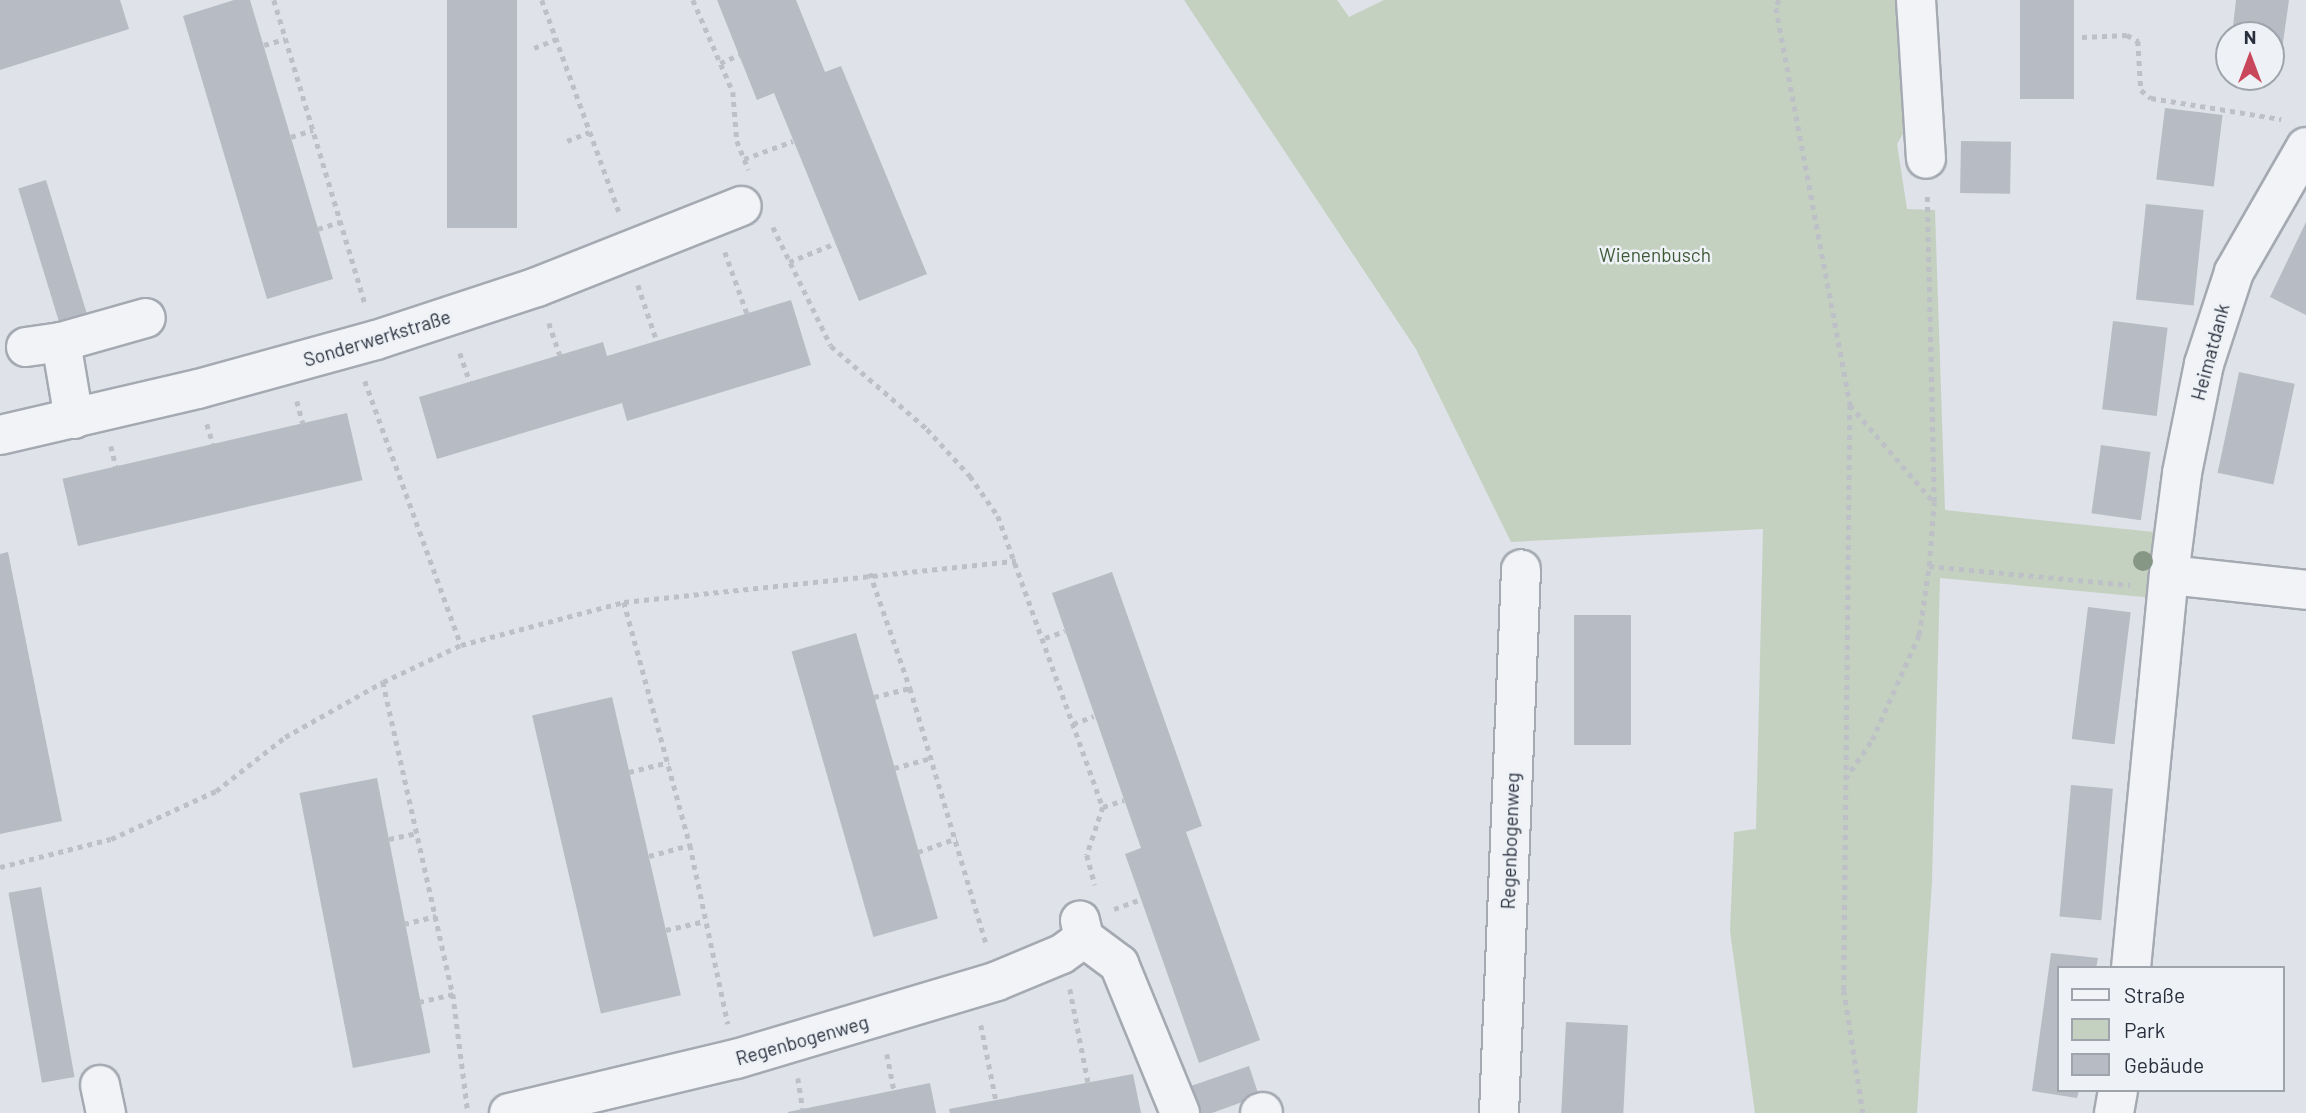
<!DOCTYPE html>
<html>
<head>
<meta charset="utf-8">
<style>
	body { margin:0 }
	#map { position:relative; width:2306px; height:1113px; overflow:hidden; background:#dfe2e8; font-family:Barlow,sans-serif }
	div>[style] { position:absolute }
	.green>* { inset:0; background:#c4d1c0 }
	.building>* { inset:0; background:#b6bbc4; transform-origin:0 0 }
	.path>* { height:4.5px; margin-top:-2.25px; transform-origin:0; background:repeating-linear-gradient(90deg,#bdc0c6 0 5px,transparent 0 10px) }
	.roads { filter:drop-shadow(2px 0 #a4a9b2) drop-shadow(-2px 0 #a4a9b2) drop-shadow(0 2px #a4a9b2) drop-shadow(0 -2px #a4a9b2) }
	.minor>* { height:38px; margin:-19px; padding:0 19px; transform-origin:19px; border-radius:19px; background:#f1f3f6 }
	.trees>* { width:20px; height:20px; margin:-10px; border-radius:50%; background:#869786 }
	span { translate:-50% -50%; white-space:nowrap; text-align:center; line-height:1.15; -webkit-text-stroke:5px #eef1f5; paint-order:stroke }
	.park-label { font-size:19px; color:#3d5936 }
	.street-label { font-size:19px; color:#28303e }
	.legend { position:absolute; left:2057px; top:966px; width:228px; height:126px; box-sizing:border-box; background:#eef1f5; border:2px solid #9fa4ac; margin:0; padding:9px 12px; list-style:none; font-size:21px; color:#28303e }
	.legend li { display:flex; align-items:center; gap:14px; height:35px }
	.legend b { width:35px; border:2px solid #9fa4ac }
	.north { position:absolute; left:2215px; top:21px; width:70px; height:70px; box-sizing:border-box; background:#eef1f5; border:2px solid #9fa4ac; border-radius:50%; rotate:0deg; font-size:19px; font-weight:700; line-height:28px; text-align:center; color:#28303e }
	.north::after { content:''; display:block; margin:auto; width:24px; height:32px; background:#c9475b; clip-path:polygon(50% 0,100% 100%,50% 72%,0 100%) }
</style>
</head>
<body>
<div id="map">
	<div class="green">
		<div style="clip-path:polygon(1184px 0,1337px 0,1349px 17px,1384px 0,1908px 0,1914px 115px,1897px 144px,1907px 209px,1935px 210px,1945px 510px,2163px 533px,2154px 598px,1940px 578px,1932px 881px,1917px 1113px,1755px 1113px,1730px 931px,1734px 832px,1756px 829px,1763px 529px,1511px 542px,1416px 349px)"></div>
	</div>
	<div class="building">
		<div style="clip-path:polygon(0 0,120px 0,129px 29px,0 70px)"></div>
		<div style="clip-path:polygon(234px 0,250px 0,333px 279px,267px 299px,183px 16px)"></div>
		<div style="left:447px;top:0;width:70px;height:228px"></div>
		<div style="clip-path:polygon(717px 0,796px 0,825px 72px,841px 66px,927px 274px,859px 301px,774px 93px,757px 100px)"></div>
		<div style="left:2020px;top:0;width:54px;height:99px"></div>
		<div style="clip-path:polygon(2236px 0,2289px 0,2279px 71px,2271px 70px,2271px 35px,2232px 35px)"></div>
		<div style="left:2165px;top:108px;width:58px;height:72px;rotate:7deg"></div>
		<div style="left:1961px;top:141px;width:50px;height:52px;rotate:1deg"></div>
		<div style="left:46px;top:180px;width:144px;height:29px;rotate:73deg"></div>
		<div style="left:2146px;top:204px;width:58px;height:96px;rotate:6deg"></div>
		<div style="clip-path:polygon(2306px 222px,2306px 315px,2270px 297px)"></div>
		<div style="clip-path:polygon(791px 300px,811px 365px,627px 421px,622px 403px,437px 459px,419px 397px,603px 342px,607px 356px)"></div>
		<div style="left:2113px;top:321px;width:55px;height:89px;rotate:7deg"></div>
		<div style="left:2239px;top:372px;width:57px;height:103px;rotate:12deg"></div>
		<div style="left:347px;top:413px;width:69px;height:292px;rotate:77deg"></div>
		<div style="left:2101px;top:445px;width:50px;height:69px;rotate:8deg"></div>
		<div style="clip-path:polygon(8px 552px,62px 821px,0 834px,0 554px)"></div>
		<div style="clip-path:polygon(1112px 572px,1202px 826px,1186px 832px,1260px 1040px,1199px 1063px,1125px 854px,1141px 848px,1052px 593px)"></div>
		<div style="left:2088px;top:607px;width:43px;height:133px;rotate:7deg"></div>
		<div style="left:1574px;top:615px;width:57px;height:130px"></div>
		<div style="left:856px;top:633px;width:297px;height:67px;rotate:74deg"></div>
		<div style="left:612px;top:697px;width:306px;height:82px;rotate:77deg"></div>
		<div style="left:377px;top:778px;width:280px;height:79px;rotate:79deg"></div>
		<div style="left:2071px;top:785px;width:42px;height:132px;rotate:5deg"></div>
		<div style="left:41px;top:887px;width:193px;height:33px;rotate:80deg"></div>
		<div style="clip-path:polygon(2051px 953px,2098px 958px,2096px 968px,2059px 968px,2059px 1090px,2079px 1090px,2077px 1098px,2032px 1091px)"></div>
		<div style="left:1566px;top:1022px;width:62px;height:91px;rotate:3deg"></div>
		<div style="clip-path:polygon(1249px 1066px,1259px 1096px,1212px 1113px,1197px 1113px,1188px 1087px)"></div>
		<div style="clip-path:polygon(1133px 1074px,1141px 1113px,950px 1113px,949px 1109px)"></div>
		<div style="clip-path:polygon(930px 1083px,936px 1113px,788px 1113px,788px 1112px)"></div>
	</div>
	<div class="path">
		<div style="left:274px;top:0;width:317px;rotate:73.3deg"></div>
		<div style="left:542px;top:0;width:228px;rotate:70deg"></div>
		<div style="left:693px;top:0;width:100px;rotate:66.5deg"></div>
		<div style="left:733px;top:92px;width:49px;rotate:85.3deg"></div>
		<div style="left:737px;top:141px;width:31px;rotate:68deg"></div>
		<div style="left:1779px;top:0;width:9px;rotate:111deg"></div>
		<div style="left:1776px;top:8px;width:404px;rotate:79.4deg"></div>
		<div style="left:1850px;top:405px;width:585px;rotate:90.59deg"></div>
		<div style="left:1844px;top:990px;width:124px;rotate:81.2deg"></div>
		<div style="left:2082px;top:37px;width:45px;rotate:-2.5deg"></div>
		<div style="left:2127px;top:35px;width:13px;rotate:29deg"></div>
		<div style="left:2138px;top:41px;width:49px;rotate:86.5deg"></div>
		<div style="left:2141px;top:90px;width:13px;rotate:39deg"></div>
		<div style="left:2151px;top:98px;width:132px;rotate:9.2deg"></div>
		<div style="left:264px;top:45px;width:22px;rotate:-16deg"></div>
		<div style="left:534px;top:48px;width:24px;rotate:-22deg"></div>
		<div style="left:720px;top:63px;width:21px;rotate:-23deg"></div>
		<div style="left:291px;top:137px;width:23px;rotate:-18deg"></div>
		<div style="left:567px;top:141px;width:24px;rotate:-22deg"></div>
		<div style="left:744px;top:159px;width:52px;rotate:-20.2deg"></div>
		<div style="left:773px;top:227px;width:132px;rotate:64deg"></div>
		<div style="left:831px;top:346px;width:127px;rotate:40.8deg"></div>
		<div style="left:927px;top:429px;width:64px;rotate:47.5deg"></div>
		<div style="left:970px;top:476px;width:49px;rotate:55deg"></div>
		<div style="left:998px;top:516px;width:309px;rotate:70.2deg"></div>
		<div style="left:1103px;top:807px;width:51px;rotate:108.4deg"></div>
		<div style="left:1087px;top:855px;width:31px;rotate:75deg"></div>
		<div style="left:318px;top:229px;width:23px;rotate:-18deg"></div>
		<div style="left:725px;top:252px;width:65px;rotate:70.2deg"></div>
		<div style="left:789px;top:262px;width:51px;rotate:-22deg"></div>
		<div style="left:638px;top:285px;width:59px;rotate:71.3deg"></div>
		<div style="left:549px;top:323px;width:34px;rotate:71deg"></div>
		<div style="left:460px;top:353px;width:31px;rotate:71deg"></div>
		<div style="left:365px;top:381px;width:281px;rotate:70deg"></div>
		<div style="left:297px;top:401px;width:24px;rotate:75deg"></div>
		<div style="left:1850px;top:405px;width:127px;rotate:49.2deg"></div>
		<div style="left:207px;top:424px;width:21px;rotate:73deg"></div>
		<div style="left:111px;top:446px;width:21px;rotate:76deg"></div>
		<div style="left:1929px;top:566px;width:202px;rotate:5.4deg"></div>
		<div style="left:870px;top:573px;width:122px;rotate:70.8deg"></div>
		<div style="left:910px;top:688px;width:269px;rotate:73.4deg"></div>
		<div style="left:624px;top:602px;width:252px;rotate:74.8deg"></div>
		<div style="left:690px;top:845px;width:183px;rotate:78deg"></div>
		<div style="left:1045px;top:638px;width:21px;rotate:-19deg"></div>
		<div style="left:383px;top:682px;width:320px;rotate:77.4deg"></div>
		<div style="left:453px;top:994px;width:120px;rotate:82.8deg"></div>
		<div style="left:874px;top:697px;width:37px;rotate:-14deg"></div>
		<div style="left:1073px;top:724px;width:22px;rotate:-21deg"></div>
		<div style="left:894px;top:768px;width:38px;rotate:-15deg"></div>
		<div style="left:629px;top:772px;width:41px;rotate:-14deg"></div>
		<div style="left:1845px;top:779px;width:47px;rotate:-55.3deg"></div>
		<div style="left:1872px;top:740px;width:115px;rotate:-65.9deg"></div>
		<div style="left:1919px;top:635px;width:70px;rotate:-81.8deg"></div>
		<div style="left:1929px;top:566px;width:64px;rotate:-85.5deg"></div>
		<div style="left:1934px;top:502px;width:307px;rotate:-91.3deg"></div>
		<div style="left:1103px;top:807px;width:22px;rotate:-18deg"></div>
		<div style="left:389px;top:839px;width:30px;rotate:-12deg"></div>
		<div style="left:918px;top:852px;width:41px;rotate:-19.7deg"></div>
		<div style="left:649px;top:856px;width:42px;rotate:-15deg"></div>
		<div style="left:0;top:867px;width:114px;rotate:-14.2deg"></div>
		<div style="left:111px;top:839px;width:115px;rotate:-24.6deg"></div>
		<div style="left:216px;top:791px;width:88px;rotate:-38deg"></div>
		<div style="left:285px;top:737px;width:112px;rotate:-29.3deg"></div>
		<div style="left:383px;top:682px;width:86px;rotate:-25.4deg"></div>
		<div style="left:461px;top:645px;width:169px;rotate:-14.8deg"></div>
		<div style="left:624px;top:602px;width:394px;rotate:-6deg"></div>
		<div style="left:1114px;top:909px;width:29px;rotate:-20deg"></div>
		<div style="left:404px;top:924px;width:33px;rotate:-14deg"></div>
		<div style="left:666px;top:930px;width:40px;rotate:-13deg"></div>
		<div style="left:1070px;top:989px;width:95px;rotate:79deg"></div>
		<div style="left:419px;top:1002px;width:35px;rotate:-13deg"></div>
		<div style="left:981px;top:1025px;width:76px;rotate:78.7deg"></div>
		<div style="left:887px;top:1054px;width:38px;rotate:79deg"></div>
		<div style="left:798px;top:1078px;width:31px;rotate:81deg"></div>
	</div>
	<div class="roads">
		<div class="minor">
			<div style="left:1916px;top:0;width:159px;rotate:86.4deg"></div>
			<div style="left:61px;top:342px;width:78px;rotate:80.4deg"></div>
			<div style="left:26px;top:347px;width:35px;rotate:-8deg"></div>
			<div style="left:61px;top:342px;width:88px;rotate:-15.8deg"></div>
			<div style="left:0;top:435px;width:203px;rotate:-13.1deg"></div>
			<div style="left:198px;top:389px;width:185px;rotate:-15.4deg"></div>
			<div style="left:376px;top:340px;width:169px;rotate:-18.2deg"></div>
			<div style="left:537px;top:287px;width:220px;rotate:-21.6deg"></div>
			<div style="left:2169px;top:575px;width:138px;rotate:6.2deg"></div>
			<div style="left:1084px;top:938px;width:44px;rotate:36.6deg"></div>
			<div style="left:1119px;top:964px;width:161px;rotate:67.7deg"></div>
			<div style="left:2131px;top:968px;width:395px;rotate:-84.5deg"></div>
			<div style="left:2169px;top:575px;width:103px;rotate:-82.7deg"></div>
			<div style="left:2182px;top:473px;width:111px;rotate:-78.6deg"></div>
			<div style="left:2204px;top:364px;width:97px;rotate:-71.9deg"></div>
			<div style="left:2234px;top:272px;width:144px;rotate:-60.1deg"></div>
			<div style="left:100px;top:1085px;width:29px;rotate:78deg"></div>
			<div style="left:509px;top:1113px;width:233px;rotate:-13.4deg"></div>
			<div style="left:736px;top:1059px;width:272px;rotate:-16.6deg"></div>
			<div style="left:997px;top:981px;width:70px;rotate:-22.6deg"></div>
			<div style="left:1062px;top:954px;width:27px;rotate:-36deg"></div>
			<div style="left:1084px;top:938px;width:18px;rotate:-103deg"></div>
			<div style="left:1260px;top:1113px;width:3px;rotate:-18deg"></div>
			<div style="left:1499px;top:1113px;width:544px;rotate:-87.68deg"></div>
			<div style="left:2114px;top:1113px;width:23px;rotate:-80deg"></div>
		</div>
	</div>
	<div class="trees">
		<div style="left:2143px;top:561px"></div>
	</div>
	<div class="park-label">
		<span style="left:1655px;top:255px">Wienenbusch</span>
	</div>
	<div class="street-label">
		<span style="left:377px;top:338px;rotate:-17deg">Sonderwerkstraße</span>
		<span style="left:2210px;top:352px;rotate:-75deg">Heimatdank</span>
		<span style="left:1510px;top:841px;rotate:-88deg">Regenbogenweg</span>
		<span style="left:802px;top:1040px;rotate:-16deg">Regenbogenweg</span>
	</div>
	<ul class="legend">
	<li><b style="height:9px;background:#f1f3f6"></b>Straße</li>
	<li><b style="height:19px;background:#c4d1c0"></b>Park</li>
	<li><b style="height:19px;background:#b6bbc4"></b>Gebäude</li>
	</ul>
	<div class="north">N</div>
</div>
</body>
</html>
